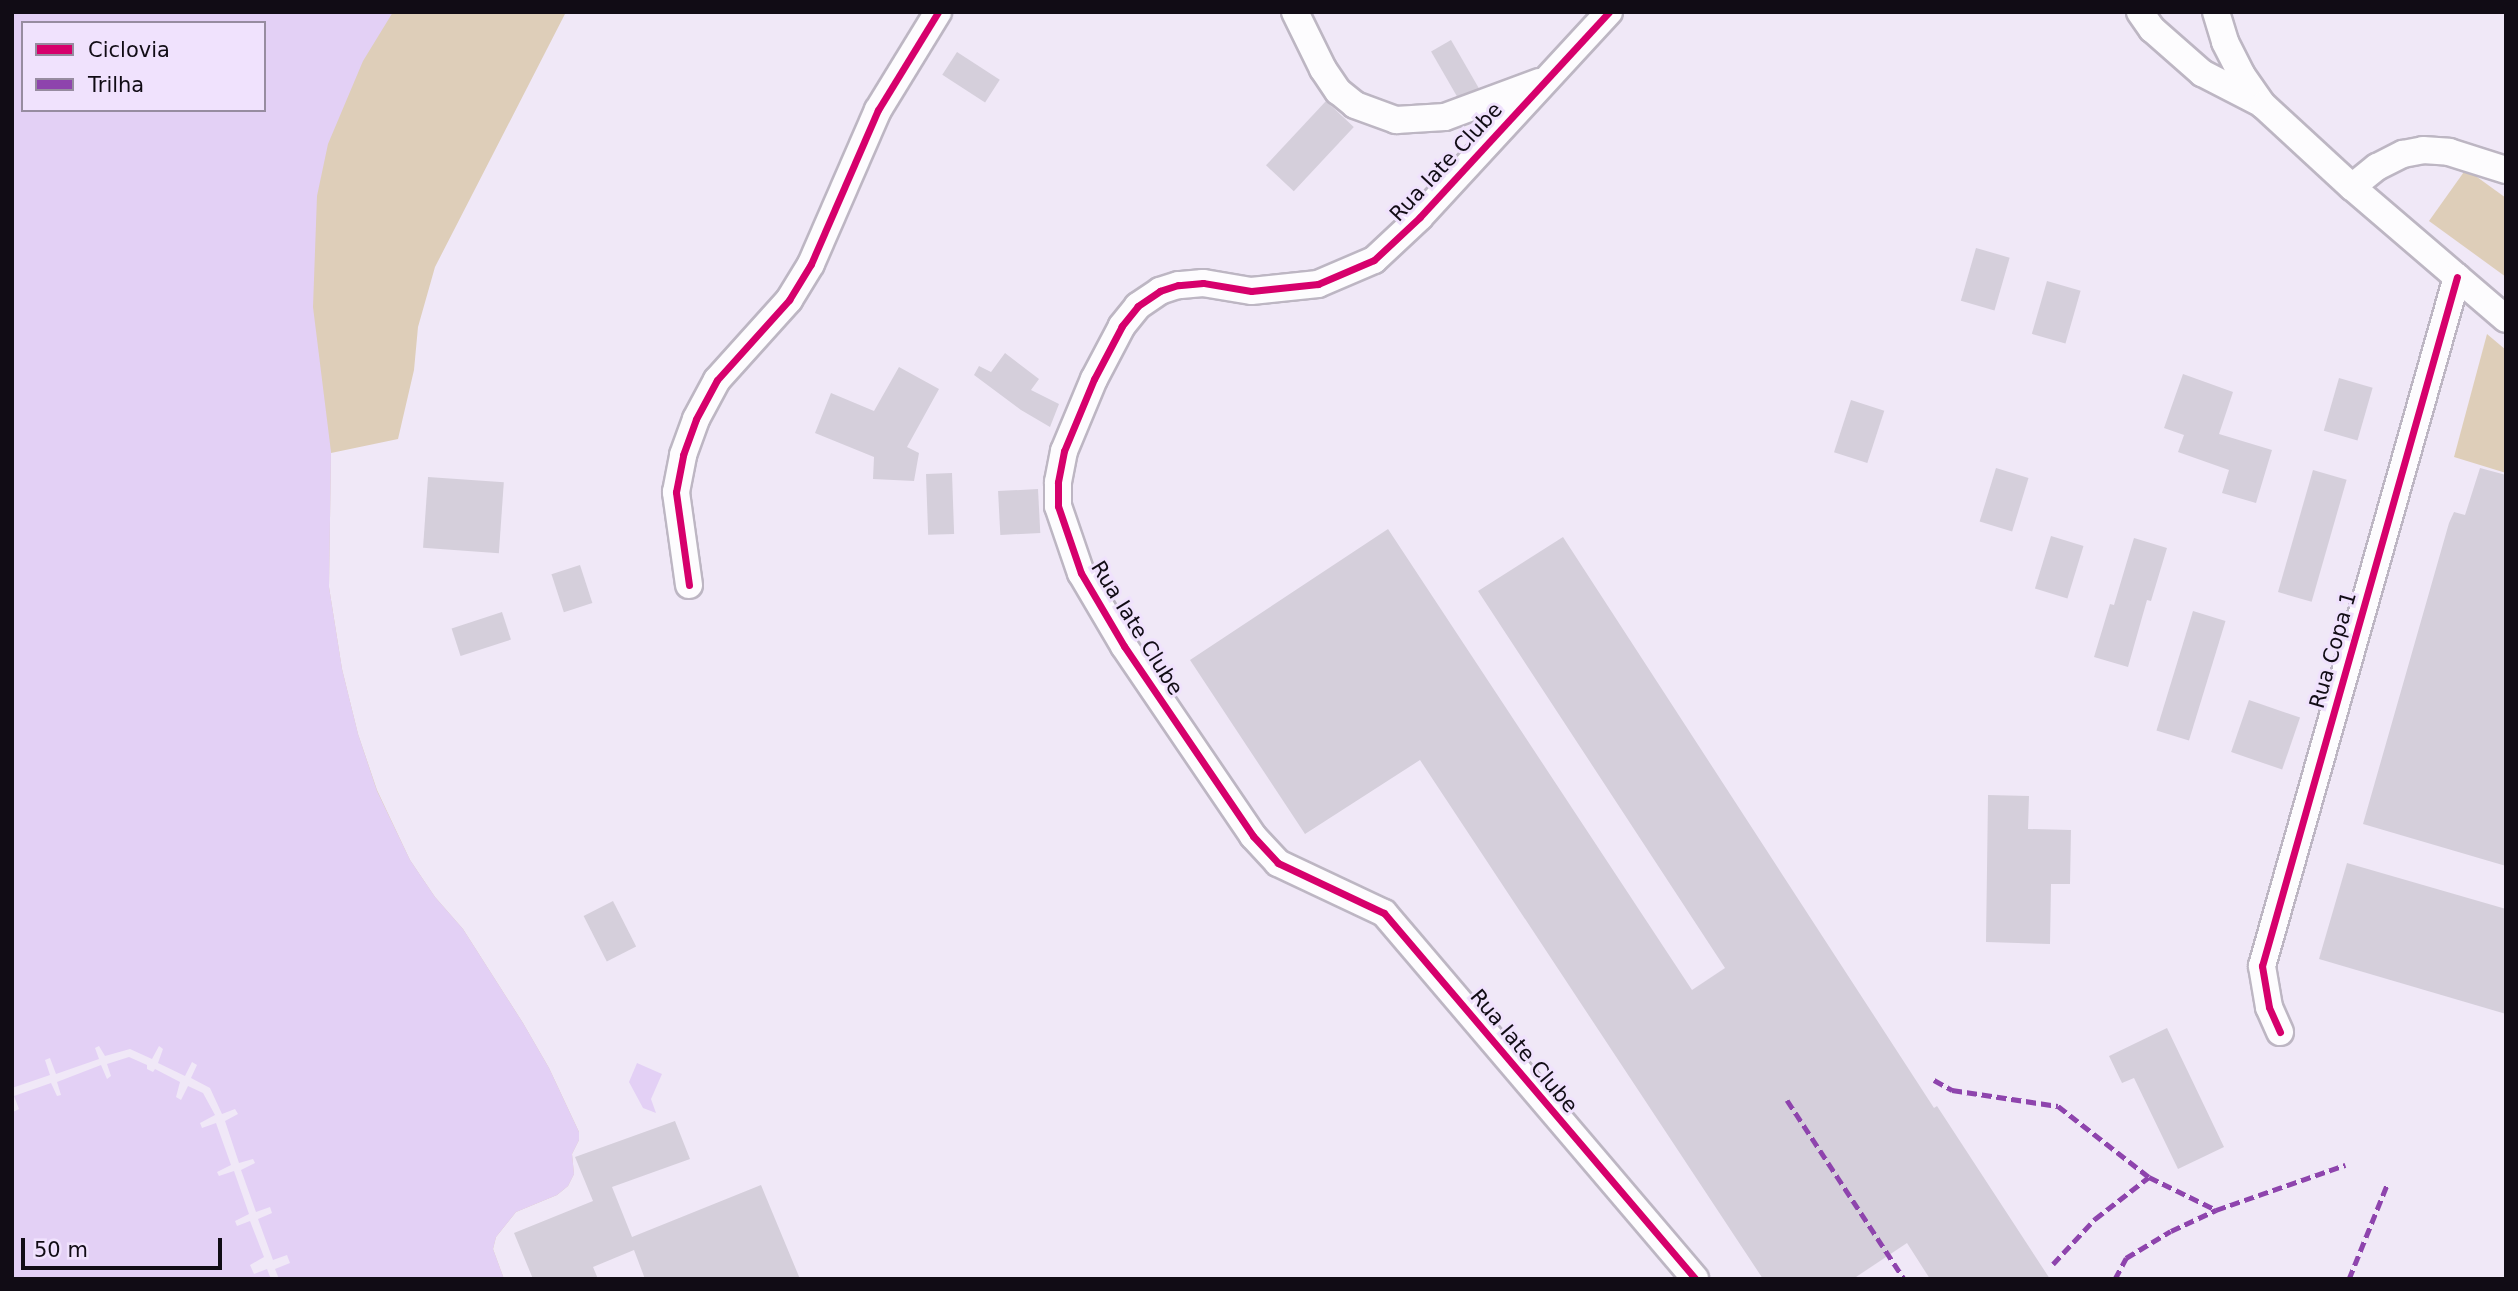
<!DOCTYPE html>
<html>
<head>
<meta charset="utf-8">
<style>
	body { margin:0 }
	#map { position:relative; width:2518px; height:1291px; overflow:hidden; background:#f0e8f7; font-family:"DejaVu Sans",sans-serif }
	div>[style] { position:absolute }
	.green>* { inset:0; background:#deceb9 }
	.water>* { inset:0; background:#e3d0f5 }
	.pier>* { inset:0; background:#f0e8f7 }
	.building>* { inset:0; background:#d5cfdb; transform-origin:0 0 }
	.roads { filter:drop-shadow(2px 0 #bdb6c3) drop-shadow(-2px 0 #bdb6c3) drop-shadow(0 2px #bdb6c3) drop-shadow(0 -2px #bdb6c3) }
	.minor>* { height:26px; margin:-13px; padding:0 13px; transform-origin:13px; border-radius:13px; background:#fdfcfe }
	.quiet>* { height:5px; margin-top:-2.5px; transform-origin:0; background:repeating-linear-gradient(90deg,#8e44ad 0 10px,transparent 0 15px) }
	.cycleway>* { height:7px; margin:-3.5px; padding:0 3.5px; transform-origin:3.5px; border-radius:3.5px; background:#d6006c }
	span { translate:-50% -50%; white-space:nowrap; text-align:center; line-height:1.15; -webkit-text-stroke:6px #f0e2fd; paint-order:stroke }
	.street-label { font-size:21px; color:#110c15 }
	.frame { position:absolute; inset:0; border:14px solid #110c15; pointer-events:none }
	.legend { position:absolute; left:21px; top:21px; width:245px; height:91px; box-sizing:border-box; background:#f0e2fd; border:2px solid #978ca0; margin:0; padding:9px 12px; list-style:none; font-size:21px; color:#110c15 }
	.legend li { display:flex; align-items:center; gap:14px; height:35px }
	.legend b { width:35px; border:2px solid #978ca0 }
	.scale { position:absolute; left:21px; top:1238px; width:201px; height:32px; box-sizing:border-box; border:4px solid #110c15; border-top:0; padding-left:9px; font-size:21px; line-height:24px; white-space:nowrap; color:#110c15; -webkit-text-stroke:5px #f0e2fd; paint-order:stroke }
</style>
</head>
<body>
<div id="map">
	<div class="green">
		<div style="clip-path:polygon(309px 12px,566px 12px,435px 267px,418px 327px,414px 370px,398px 439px,331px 453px,329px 587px,342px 669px,358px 734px,377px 790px,410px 860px,435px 897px,463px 929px,523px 1023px,549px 1068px,579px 1132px,579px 1140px,572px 1154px,574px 1174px,568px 1186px,557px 1195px,516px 1212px,496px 1237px,493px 1249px,504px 1279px,460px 1279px,357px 895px,264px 110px)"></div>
		<div style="clip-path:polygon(2466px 169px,2506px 198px,2506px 277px,2429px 221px)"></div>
		<div style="clip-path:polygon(2487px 334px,2506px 350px,2506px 473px,2454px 457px)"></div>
	</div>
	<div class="water">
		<div style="clip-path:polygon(evenodd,12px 12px,393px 12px,363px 61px,328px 144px,317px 196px,313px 307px,331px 452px,329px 587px,342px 669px,358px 734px,377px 791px,410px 860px,435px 897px,463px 929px,523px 1023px,549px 1068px,579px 1132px,579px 1140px,572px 1154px,574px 1174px,568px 1186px,557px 1195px,516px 1212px,496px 1237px,493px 1249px,504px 1279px,12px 1279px,12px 12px,23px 23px,264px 23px,264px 110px,23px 110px,23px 23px)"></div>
		<div style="clip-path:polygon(637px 1063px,662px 1074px,651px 1099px,656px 1113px,643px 1108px,629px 1082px)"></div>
	</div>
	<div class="pier">
		<div style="clip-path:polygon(99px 1046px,105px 1056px,130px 1049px,152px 1059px,159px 1046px,163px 1049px,158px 1063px,185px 1076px,192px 1062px,197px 1065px,191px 1078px,210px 1088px,222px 1114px,235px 1109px,238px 1114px,225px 1121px,239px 1163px,253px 1159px,255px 1163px,241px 1170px,256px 1212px,270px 1207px,272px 1213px,258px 1219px,273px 1260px,287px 1255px,290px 1263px,275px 1269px,279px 1279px,271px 1279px,267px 1269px,254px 1274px,250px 1265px,264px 1257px,250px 1221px,237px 1226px,235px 1221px,249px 1214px,234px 1171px,219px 1176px,217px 1172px,231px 1165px,216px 1123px,202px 1128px,200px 1123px,215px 1115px,203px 1093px,188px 1086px,181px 1100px,176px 1097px,180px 1082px,155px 1069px,153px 1072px,147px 1069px,147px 1065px,129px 1057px,107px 1064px,111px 1076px,107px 1079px,101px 1065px,57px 1082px,61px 1095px,57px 1096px,51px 1083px,14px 1096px,19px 1109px,13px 1112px,12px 1088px,50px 1075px,45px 1060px,50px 1058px,56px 1074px,99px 1059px,95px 1048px)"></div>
	</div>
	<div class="building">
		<div style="left:1451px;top:40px;width:56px;height:23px;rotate:60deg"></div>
		<div style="left:957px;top:52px;width:51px;height:27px;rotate:33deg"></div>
		<div style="left:1326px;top:101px;width:38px;height:88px;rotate:43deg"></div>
		<div style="left:1976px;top:248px;width:35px;height:55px;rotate:16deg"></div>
		<div style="left:2047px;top:281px;width:35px;height:55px;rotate:16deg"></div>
		<div style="clip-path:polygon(1005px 353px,1039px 379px,1031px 390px,1059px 404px,1050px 427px,1021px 410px,974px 375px,979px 366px,991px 372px)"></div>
		<div style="clip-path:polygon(899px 367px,939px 389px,907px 447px,919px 453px,914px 481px,873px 479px,874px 457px,815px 433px,831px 393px,874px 411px)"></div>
		<div style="clip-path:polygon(2183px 374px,2233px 392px,2219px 434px,2272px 450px,2256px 503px,2222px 493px,2229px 470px,2178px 452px,2184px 435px,2164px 428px)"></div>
		<div style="left:2339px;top:378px;width:35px;height:55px;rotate:16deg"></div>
		<div style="left:1851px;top:400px;width:35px;height:55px;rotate:18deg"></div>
		<div style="left:1996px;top:468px;width:34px;height:56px;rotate:17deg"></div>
		<div style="clip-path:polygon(2480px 468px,2506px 475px,2506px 866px,2363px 824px,2449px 523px,2454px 512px,2465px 515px)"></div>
		<div style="left:2313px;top:470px;width:35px;height:127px;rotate:16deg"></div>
		<div style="left:952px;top:473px;width:61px;height:26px;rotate:88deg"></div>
		<div style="left:428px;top:477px;width:76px;height:71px;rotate:4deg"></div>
		<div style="left:1038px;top:489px;width:44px;height:40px;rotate:87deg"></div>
		<div style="clip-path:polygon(1388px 529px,1692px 990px,1725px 968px,1478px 591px,1563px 537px,1934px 1108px,1937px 1106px,2050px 1279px,1930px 1279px,1907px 1243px,1853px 1279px,1763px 1279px,1420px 760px,1305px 834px,1190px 660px)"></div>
		<div style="left:2051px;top:536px;width:34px;height:55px;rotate:17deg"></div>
		<div style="clip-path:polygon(2134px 538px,2167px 548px,2151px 601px,2147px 600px,2128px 667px,2094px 657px,2110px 604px,2114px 605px)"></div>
		<div style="left:580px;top:565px;width:40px;height:30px;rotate:72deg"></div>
		<div style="left:2193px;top:611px;width:34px;height:125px;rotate:17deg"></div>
		<div style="left:502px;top:612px;width:29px;height:53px;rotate:72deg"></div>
		<div style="left:2249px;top:700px;width:54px;height:55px;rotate:19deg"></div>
		<div style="clip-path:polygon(1988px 795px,2029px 796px,2028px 829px,2071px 830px,2070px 884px,2051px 884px,2050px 944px,1986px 942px)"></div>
		<div style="clip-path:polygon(2347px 863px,2506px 909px,2506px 1014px,2319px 959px)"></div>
		<div style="left:613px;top:901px;width:51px;height:33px;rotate:63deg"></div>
		<div style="clip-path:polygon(2167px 1028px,2224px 1147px,2178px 1169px,2134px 1078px,2122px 1083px,2109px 1056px)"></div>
		<div style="clip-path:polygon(675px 1121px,690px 1159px,612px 1187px,632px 1237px,761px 1185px,800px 1279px,645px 1279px,634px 1250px,593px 1267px,598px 1279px,533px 1279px,514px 1233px,593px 1201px,575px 1157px)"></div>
	</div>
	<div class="roads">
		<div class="minor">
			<div style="left:1295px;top:12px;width:64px;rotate:63.8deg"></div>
			<div style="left:1323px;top:69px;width:27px;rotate:56deg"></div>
			<div style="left:1338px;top:91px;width:22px;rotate:39deg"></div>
			<div style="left:1355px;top:105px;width:44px;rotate:20.1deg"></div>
			<div style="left:1396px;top:120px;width:49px;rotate:-3.5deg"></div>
			<div style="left:1445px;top:117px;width:100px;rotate:-20.4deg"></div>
			<div style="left:1609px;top:12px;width:279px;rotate:132.7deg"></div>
			<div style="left:1420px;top:217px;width:63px;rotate:136.9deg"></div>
			<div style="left:1374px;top:260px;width:61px;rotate:156.8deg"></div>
			<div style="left:1318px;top:284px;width:67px;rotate:174deg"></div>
			<div style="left:1251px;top:291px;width:49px;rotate:-170.5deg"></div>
			<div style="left:1203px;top:283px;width:25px;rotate:175deg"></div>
			<div style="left:1178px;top:285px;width:19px;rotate:162deg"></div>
			<div style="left:1160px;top:291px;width:27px;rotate:146deg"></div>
			<div style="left:1138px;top:306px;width:26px;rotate:129deg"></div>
			<div style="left:1122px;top:326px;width:60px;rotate:117.8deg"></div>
			<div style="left:1094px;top:379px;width:78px;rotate:112.6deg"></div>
			<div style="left:1064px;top:451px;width:32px;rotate:101deg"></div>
			<div style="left:1058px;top:482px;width:24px;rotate:90deg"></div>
			<div style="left:1058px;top:506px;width:71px;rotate:71.1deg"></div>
			<div style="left:1081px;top:573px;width:85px;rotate:59.5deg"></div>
			<div style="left:1124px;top:646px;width:230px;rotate:55.8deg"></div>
			<div style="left:1253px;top:836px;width:37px;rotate:47deg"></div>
			<div style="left:1278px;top:863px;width:117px;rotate:25.3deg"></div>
			<div style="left:1384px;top:913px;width:480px;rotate:49.6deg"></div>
			<div style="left:2140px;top:12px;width:21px;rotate:55deg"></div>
			<div style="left:2152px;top:29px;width:67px;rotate:41.3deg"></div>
			<div style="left:2202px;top:73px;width:65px;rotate:27.3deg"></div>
			<div style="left:2216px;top:12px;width:31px;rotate:73deg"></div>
			<div style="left:2225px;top:42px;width:36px;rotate:63deg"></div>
			<div style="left:2241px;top:74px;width:38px;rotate:55deg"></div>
			<div style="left:2263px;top:105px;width:121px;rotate:42.7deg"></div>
			<div style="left:2352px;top:187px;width:203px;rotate:40.6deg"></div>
			<div style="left:2352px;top:187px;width:32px;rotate:-39deg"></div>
			<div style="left:2377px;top:167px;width:29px;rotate:-27deg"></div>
			<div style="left:2403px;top:154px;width:20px;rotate:-11deg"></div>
			<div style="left:2423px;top:150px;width:26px;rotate:4deg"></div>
			<div style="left:2449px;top:152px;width:60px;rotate:17.5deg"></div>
			<div style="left:689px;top:585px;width:94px;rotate:-98deg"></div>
			<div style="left:676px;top:492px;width:38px;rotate:-79deg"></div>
			<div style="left:683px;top:455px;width:38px;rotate:-70deg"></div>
			<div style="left:696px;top:419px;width:44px;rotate:-61.7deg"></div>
			<div style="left:717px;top:380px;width:108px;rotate:-48deg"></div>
			<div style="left:789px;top:300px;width:42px;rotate:-58.6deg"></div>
			<div style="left:811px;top:264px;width:168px;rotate:-66.5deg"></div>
			<div style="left:878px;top:110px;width:115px;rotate:-58.5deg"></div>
			<div style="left:2280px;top:1032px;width:27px;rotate:-114deg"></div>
			<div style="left:2269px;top:1007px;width:42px;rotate:-99.7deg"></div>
			<div style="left:2262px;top:966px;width:716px;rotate:-74.2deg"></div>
		</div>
	</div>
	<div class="quiet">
		<div style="left:1934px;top:1080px;width:21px;rotate:29deg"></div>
		<div style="left:1952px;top:1090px;width:107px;rotate:8.6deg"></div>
		<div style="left:2058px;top:1106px;width:115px;rotate:38deg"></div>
		<div style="left:2149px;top:1177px;width:75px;rotate:26.2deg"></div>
		<div style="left:1787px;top:1100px;width:214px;rotate:56.8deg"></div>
		<div style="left:2053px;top:1264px;width:62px;rotate:-47deg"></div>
		<div style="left:2095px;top:1219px;width:68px;rotate:-37.9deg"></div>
		<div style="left:2115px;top:1279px;width:24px;rotate:-62deg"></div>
		<div style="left:2126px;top:1258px;width:52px;rotate:-31deg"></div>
		<div style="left:2171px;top:1231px;width:50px;rotate:-25deg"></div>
		<div style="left:2216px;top:1210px;width:137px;rotate:-19.2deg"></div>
		<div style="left:2349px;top:1279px;width:101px;rotate:-68deg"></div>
	</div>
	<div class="cycleway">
		<div style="left:1609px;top:12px;width:279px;rotate:132.7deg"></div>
		<div style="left:1420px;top:217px;width:63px;rotate:136.9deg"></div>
		<div style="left:1374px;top:260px;width:61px;rotate:156.8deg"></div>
		<div style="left:1318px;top:284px;width:67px;rotate:174deg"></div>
		<div style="left:1251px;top:291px;width:49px;rotate:-170.5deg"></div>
		<div style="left:1203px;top:283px;width:25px;rotate:175deg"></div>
		<div style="left:1178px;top:285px;width:19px;rotate:162deg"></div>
		<div style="left:1160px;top:291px;width:27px;rotate:146deg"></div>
		<div style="left:1138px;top:306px;width:26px;rotate:129deg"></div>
		<div style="left:1122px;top:326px;width:60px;rotate:117.8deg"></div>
		<div style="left:1094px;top:379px;width:78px;rotate:112.6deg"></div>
		<div style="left:1064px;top:451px;width:32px;rotate:101deg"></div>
		<div style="left:1058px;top:482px;width:24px;rotate:90deg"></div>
		<div style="left:1058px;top:506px;width:71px;rotate:71.1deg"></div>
		<div style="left:1081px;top:573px;width:85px;rotate:59.5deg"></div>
		<div style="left:1124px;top:646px;width:230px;rotate:55.8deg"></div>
		<div style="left:1253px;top:836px;width:37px;rotate:47deg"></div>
		<div style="left:1278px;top:863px;width:117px;rotate:25.3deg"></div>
		<div style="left:1384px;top:913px;width:480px;rotate:49.6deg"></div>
		<div style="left:689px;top:585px;width:94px;rotate:-98deg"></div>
		<div style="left:676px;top:492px;width:38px;rotate:-79deg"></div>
		<div style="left:683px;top:455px;width:38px;rotate:-70deg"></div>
		<div style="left:696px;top:419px;width:44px;rotate:-61.7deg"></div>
		<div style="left:717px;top:380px;width:108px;rotate:-48deg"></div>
		<div style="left:789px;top:300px;width:42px;rotate:-58.6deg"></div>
		<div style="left:811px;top:264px;width:168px;rotate:-66.5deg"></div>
		<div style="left:878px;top:110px;width:115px;rotate:-58.5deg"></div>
		<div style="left:2280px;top:1032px;width:27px;rotate:-114deg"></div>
		<div style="left:2269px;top:1007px;width:42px;rotate:-99.7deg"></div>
		<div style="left:2262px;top:966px;width:716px;rotate:-74.2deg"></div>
	</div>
	<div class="street-label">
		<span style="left:1446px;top:162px;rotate:-47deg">Rua Iate Clube</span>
		<span style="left:1137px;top:628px;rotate:58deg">Rua Iate Clube</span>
		<span style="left:2333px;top:650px;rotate:-74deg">Rua Copa 1</span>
		<span style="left:1524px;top:1051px;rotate:50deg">Rua Iate Clube</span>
	</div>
	<div class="frame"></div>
	<ul class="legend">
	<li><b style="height:9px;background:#d6006c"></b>Ciclovia</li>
	<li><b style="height:9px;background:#8e44ad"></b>Trilha</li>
	</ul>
	<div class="scale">50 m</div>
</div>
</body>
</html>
